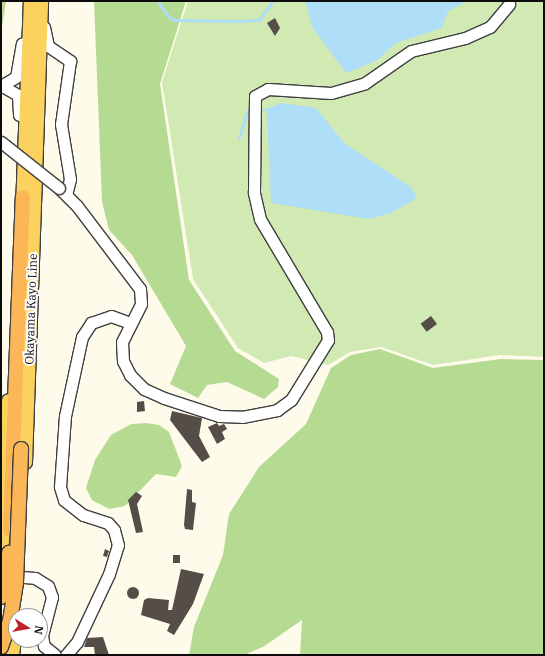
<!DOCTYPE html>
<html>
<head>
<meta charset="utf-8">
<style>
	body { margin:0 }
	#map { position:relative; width:545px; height:656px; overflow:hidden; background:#fffbeb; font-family:"IBM Plex Serif",serif }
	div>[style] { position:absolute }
	.green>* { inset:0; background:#d1eab4 }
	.forest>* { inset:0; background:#b5db93 }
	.water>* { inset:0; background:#aedef8 }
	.stream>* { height:2.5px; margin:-1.25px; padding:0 1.25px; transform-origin:1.25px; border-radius:1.25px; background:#aedef8 }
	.building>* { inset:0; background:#554d48; transform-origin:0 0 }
	.round { border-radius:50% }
	.roads { filter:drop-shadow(1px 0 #3f3f3f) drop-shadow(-1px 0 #3f3f3f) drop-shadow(0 1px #3f3f3f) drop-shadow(0 -1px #3f3f3f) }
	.tertiary>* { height:11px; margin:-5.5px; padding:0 5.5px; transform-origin:5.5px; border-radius:5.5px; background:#fff }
	.primary>* { height:13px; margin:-6.5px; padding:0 6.5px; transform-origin:6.5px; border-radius:6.5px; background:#fcd25e }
	.trunk>* { height:14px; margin:-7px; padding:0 7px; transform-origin:7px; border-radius:7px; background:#fab657 }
	.bridges { filter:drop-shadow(1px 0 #3f3f3f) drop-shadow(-1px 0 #3f3f3f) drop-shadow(0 1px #3f3f3f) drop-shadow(0 -1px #3f3f3f) }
	.tertiary-bridge>* { height:11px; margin:-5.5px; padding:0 5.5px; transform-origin:5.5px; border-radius:5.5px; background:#fff }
	.trunk-bridge>* { height:14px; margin:-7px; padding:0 7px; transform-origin:7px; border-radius:7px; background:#fab657 }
	span { translate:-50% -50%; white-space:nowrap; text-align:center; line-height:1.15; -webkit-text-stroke:4px #fff; paint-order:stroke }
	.street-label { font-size:12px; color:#0c0c0c }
	.frame { position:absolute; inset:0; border:2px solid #0c0c0c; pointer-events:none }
	.north { position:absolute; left:8px; top:608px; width:40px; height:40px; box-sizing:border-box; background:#fff; border:1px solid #9e9e9e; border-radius:50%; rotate:101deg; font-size:11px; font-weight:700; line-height:16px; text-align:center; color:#0c0c0c }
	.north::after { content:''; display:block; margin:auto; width:14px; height:18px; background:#bf212b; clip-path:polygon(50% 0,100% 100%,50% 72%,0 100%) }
</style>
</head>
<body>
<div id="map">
	<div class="green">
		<div style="clip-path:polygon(188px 1px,544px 1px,544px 357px,500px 355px,433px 365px,381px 347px,350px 352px,328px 365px,291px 356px,264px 363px,238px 348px,193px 279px,162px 82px)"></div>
	</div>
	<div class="forest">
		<div style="clip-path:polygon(1px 1px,6px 1px,1px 34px)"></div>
		<div style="clip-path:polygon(94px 1px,186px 1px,160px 84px,189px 280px,235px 351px,279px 379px,278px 387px,264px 399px,227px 382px,207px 385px,198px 398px,170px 384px,186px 346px,132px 255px,109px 230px,102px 202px)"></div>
		<div style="clip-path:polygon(380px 349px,433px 368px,501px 359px,544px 360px,544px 655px,300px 655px,302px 620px,263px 647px,244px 655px,189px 655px,194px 627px,223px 555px,229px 514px,259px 467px,306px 424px,331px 368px,351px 355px)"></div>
		<div style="clip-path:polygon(146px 423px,159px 425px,169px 432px,182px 466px,176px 477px,156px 474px,125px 506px,109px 509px,92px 500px,86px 488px,95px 460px,111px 435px,131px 424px)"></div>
	</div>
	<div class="water">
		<div style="clip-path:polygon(305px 1px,468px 1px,448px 11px,442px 28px,396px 43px,376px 61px,346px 73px,312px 27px)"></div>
		<div style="clip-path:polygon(281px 103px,316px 108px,345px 144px,411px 187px,417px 198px,391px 213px,369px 219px,271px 203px,267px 114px,268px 108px)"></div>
	</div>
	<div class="stream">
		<div style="left:158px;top:1px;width:19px;rotate:55deg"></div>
		<div style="left:169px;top:17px;width:7px;rotate:27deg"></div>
		<div style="left:175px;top:20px;width:64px;rotate:0.9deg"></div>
		<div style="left:239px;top:21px;width:20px;rotate:-3deg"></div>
		<div style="left:259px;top:20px;width:24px;rotate:-54deg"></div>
		<div style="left:258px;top:110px;width:13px"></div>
		<div style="left:239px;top:138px;width:28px;rotate:-73deg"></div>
	</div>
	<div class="building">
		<div style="clip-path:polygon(275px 18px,280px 28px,275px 36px,267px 23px)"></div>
		<div style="left:431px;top:316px;width:10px;height:13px;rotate:53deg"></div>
		<div style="clip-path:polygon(144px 401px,145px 411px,137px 412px,137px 402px)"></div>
		<div style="clip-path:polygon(172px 411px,202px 418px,199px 436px,210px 457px,202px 462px,170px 420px)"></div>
		<div style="clip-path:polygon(217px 423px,219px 426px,224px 424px,227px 429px,222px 432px,225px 439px,217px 444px,208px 427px)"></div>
		<div style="clip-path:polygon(187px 489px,192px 490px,192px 502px,196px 503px,193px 530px,185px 529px,184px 525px)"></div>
		<div style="clip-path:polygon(136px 492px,142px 496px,137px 504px,143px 532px,136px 533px,128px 500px)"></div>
		<div style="clip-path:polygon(105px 549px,109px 551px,107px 557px,103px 556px)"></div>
		<div style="left:173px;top:555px;width:7px;height:8px"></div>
		<div style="clip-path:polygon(181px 569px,204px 574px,193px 604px,174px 635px,167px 631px,170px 624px,141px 615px,144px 600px,148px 598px,169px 600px,168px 610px,172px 610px)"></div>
		<div class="round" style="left:127px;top:587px;width:12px;height:12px"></div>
		<div style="clip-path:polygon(103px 637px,109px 655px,95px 655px,94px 647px,84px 647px,87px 638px)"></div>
	</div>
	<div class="roads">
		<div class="tertiary">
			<div style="left:44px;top:27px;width:19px;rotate:78deg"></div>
			<div style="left:48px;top:46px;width:27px;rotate:34deg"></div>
			<div style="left:70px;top:61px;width:64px;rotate:98.1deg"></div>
			<div style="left:61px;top:124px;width:56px;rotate:80.7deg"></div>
			<div style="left:70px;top:179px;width:16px;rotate:104deg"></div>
			<div style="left:1px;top:86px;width:17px;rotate:-31deg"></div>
			<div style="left:16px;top:77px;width:34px;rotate:-80deg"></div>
			<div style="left:2px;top:86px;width:18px;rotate:29deg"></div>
			<div style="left:18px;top:95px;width:20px;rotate:87deg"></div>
			<div style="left:59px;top:188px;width:25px;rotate:45deg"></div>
			<div style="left:77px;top:206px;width:104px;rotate:52.8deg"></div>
			<div style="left:140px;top:289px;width:15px;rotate:86deg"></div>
			<div style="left:141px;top:304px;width:42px;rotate:116.6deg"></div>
			<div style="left:122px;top:342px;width:19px;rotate:87deg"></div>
			<div style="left:123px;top:361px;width:16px;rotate:63deg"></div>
			<div style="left:130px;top:375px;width:20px;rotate:45deg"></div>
			<div style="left:144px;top:389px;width:22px;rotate:24deg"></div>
			<div style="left:164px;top:398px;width:58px;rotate:18.1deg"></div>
			<div style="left:219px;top:416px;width:23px;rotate:2deg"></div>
			<div style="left:242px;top:417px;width:36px;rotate:-11deg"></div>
			<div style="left:277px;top:410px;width:17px;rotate:-36deg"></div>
			<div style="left:291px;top:400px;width:70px;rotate:-58.3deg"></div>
			<div style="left:328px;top:340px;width:8px;rotate:-97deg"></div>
			<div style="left:327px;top:332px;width:131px;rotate:-120.7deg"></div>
			<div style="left:260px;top:219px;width:28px;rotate:-103deg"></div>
			<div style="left:254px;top:192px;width:96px;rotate:-89.4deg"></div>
			<div style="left:255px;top:96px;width:15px;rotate:-28deg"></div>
			<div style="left:268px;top:89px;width:63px;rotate:3.6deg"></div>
			<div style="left:331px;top:93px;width:35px;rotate:-16deg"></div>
			<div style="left:365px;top:83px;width:56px;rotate:-34.8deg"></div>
			<div style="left:411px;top:51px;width:56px;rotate:-13.5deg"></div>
			<div style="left:465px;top:38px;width:27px;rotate:-24deg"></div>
			<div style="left:490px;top:27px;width:30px;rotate:-50deg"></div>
			<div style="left:8px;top:576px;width:27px;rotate:4deg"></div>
			<div style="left:35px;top:578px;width:15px;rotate:32deg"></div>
			<div style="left:48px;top:586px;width:12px;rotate:70deg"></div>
			<div style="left:52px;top:597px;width:40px;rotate:104.4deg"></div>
			<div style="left:42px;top:636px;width:10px;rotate:79deg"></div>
			<div style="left:44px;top:646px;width:14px;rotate:39deg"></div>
			<div style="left:66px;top:655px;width:17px;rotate:-50deg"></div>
			<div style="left:77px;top:642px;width:75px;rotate:-64.8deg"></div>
			<div style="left:109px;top:574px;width:30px;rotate:-73deg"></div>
			<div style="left:118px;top:545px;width:16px;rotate:-105deg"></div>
			<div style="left:114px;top:530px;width:9px;rotate:-131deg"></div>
			<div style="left:108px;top:523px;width:26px;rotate:-162deg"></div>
			<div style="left:83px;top:515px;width:24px;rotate:-142deg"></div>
			<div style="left:64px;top:500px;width:14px;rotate:-107deg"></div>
			<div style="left:60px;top:487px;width:71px;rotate:-86deg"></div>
			<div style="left:65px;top:416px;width:81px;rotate:-77.9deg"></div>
			<div style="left:82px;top:337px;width:17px;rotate:-57deg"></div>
			<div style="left:91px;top:323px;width:21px;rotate:-19deg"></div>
			<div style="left:111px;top:316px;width:20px;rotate:20deg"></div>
		</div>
		<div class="primary">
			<div style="left:22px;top:207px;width:206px;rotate:-87.8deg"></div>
			<div style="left:25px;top:462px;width:461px;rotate:-88deg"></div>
			<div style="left:1px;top:562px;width:162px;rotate:-87.5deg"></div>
			<div style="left:12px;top:655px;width:31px;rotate:-83deg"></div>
		</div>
		<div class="trunk">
			<div style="left:10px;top:530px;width:333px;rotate:-87.8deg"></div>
		</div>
	</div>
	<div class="bridges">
		<div class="tertiary-bridge">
			<div style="left:1px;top:142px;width:74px;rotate:38.4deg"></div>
		</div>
		<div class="trunk-bridge">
			<div style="left:1px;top:597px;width:45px;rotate:-79.7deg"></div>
			<div style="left:1px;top:647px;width:28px;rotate:-71deg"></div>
			<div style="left:10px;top:621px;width:39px;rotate:-81deg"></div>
			<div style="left:16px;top:582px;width:133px;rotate:-87.8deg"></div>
		</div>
	</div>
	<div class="street-label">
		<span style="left:31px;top:309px;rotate:-88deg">Okayama Kayo Line</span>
	</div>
	<div class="frame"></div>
	<div class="north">N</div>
</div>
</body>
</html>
